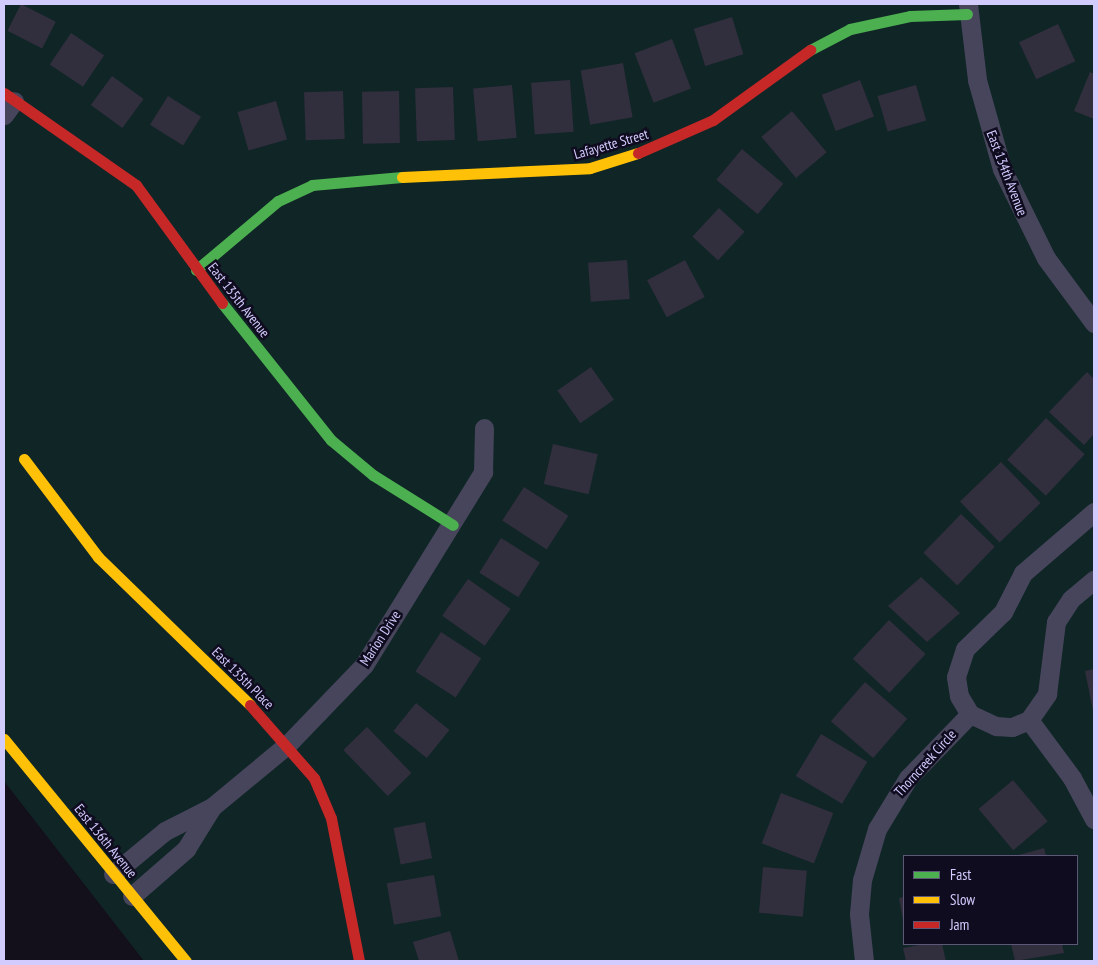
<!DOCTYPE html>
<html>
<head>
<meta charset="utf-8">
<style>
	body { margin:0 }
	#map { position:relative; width:1098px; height:965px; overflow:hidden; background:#13101b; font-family:"PT Sans Narrow",sans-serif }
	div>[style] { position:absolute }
	.green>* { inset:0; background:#102526 }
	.building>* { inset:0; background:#312e3d; transform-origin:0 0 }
	.street>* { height:19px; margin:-9.5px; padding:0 9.5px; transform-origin:9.5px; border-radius:9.5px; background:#47455c }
	.fast>* { height:11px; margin:-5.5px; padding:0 5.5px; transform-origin:5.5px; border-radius:5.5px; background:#4caf50 }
	.slow>* { height:11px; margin:-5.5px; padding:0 5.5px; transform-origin:5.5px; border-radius:5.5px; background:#ffc107 }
	.jam>* { height:11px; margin:-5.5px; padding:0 5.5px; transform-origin:5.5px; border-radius:5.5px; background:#c62828 }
	span { translate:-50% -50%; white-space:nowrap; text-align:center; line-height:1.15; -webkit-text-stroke:5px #100c1f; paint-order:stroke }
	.street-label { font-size:14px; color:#d2cbfe }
	.frame { position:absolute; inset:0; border:5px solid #d2cbfe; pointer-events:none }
	.legend { position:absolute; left:903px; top:855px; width:175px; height:90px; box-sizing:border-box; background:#100c1f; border:1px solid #5e5878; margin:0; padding:6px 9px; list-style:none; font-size:15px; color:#d2cbfe }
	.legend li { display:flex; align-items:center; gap:10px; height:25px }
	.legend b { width:25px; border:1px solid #5e5878 }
</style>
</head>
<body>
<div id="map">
	<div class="green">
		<div style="clip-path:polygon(evenodd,4px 4px,1094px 4px,1094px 961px,144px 961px,4px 781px,4px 4px,904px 856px,1077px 856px,1077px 944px,904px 944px,904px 856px)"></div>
	</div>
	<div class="building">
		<div style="left:21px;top:4px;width:39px;height:30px;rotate:27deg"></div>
		<div style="left:732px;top:17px;width:39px;height:40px;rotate:73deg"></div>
		<div style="left:1058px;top:24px;width:41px;height:43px;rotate:65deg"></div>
		<div style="left:71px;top:33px;width:40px;height:38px;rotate:34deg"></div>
		<div style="left:672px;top:39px;width:53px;height:40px;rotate:69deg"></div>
		<div style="left:623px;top:63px;width:55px;height:43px;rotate:80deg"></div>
		<div style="clip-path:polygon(1090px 72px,1094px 74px,1094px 119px,1074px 111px)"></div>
		<div style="left:112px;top:76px;width:39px;height:36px;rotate:36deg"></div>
		<div style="left:570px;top:80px;width:52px;height:39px;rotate:86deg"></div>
		<div style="left:860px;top:80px;width:39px;height:41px;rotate:69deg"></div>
		<div style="left:512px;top:85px;width:53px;height:39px;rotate:85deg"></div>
		<div style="left:916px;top:85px;width:37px;height:40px;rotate:74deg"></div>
		<div style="left:453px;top:87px;width:53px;height:38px;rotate:88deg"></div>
		<div style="left:343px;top:91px;width:48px;height:39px;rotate:88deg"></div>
		<div style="left:399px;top:91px;width:52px;height:37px;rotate:89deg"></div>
		<div style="left:168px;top:96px;width:39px;height:34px;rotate:32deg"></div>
		<div style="left:276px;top:101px;width:40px;height:40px;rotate:74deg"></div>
		<div style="left:792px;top:111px;width:54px;height:40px;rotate:50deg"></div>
		<div style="left:742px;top:149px;width:54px;height:40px;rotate:40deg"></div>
		<div style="left:719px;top:208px;width:35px;height:39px;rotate:43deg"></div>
		<div style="left:627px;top:260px;width:39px;height:39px;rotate:86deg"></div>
		<div style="left:685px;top:260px;width:42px;height:43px;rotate:62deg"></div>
		<div style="left:591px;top:367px;width:40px;height:41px;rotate:55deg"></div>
		<div style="clip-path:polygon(1087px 372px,1094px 379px,1094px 434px,1084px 445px,1049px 412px)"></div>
		<div style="left:1046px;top:418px;width:53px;height:57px;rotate:43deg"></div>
		<div style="left:553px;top:444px;width:46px;height:41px;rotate:13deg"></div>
		<div style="left:1001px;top:462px;width:57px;height:57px;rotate:46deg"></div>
		<div style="left:524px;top:487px;width:53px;height:40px;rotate:33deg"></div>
		<div style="left:961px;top:514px;width:47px;height:54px;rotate:44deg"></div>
		<div style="left:501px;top:538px;width:46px;height:41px;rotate:32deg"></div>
		<div style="clip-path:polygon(921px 577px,960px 613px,927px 642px,888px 606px)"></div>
		<div style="left:468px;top:579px;width:52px;height:45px;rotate:35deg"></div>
		<div style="left:889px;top:620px;width:50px;height:53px;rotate:43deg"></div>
		<div style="left:441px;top:632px;width:48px;height:47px;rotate:33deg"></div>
		<div style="clip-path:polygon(1094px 669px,1094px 711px,1093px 711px,1085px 671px)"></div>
		<div style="left:865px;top:682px;width:56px;height:52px;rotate:41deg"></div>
		<div style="left:416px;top:703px;width:43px;height:36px;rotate:39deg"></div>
		<div style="left:367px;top:727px;width:64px;height:33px;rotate:46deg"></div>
		<div style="left:821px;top:734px;width:54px;height:49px;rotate:31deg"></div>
		<div style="left:1013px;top:780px;width:54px;height:45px;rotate:50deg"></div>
		<div style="left:781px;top:793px;width:56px;height:54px;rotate:21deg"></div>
		<div style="left:425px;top:822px;width:37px;height:32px;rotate:79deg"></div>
		<div style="clip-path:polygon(1044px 848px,1046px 856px,1015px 856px)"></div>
		<div style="left:763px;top:867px;width:44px;height:46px;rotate:5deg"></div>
		<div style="left:434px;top:875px;width:42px;height:48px;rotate:80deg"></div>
		<div style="clip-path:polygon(904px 897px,904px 919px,903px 920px,899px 898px)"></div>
		<div style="clip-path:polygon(450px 931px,459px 961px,419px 961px,413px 942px)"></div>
		<div style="clip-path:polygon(925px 944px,942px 944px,946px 961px,906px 961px,903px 948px)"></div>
		<div style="clip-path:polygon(1011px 944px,1062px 944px,1064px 953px,1015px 961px)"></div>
	</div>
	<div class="street">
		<div style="left:968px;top:4px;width:77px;rotate:83.2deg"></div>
		<div style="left:977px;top:80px;width:92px;rotate:74.3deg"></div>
		<div style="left:1002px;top:169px;width:99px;rotate:63.7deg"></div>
		<div style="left:1046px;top:258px;width:81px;rotate:53.6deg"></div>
		<div style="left:4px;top:115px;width:17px;rotate:-54deg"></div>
		<div style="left:1094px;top:512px;width:94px;rotate:139.3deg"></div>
		<div style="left:1023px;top:573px;width:44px;rotate:117.1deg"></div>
		<div style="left:1003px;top:612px;width:53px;rotate:135.8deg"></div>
		<div style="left:965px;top:649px;width:29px;rotate:108deg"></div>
		<div style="left:956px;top:677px;width:19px;rotate:81deg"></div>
		<div style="left:959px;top:696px;width:21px;rotate:59deg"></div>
		<div style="left:970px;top:714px;width:29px;rotate:25deg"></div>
		<div style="left:996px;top:726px;width:16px;rotate:4deg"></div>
		<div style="left:1012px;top:727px;width:18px;rotate:-22deg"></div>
		<div style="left:1029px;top:720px;width:32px;rotate:-55deg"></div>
		<div style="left:1047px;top:694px;width:73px;rotate:-82.9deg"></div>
		<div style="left:1056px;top:622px;width:27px;rotate:-57deg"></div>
		<div style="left:1071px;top:599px;width:30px;rotate:-40deg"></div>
		<div style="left:1029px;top:720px;width:72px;rotate:53.4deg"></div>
		<div style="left:1072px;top:778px;width:47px;rotate:61.8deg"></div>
		<div style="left:113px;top:874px;width:67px;rotate:-39.6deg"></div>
		<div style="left:165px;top:831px;width:53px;rotate:-27.1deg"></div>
		<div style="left:212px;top:807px;width:97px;rotate:-39.6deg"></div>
		<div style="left:287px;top:745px;width:111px;rotate:-46.1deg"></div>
		<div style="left:364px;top:665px;width:227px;rotate:-58.3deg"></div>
		<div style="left:483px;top:472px;width:44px;rotate:-88.7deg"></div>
		<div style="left:132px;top:896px;width:72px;rotate:-41deg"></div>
		<div style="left:186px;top:849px;width:49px;rotate:-58.2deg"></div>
		<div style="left:864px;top:961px;width:47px;rotate:-96.1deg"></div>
		<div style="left:859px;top:914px;width:34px;rotate:-85deg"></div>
		<div style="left:862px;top:880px;width:53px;rotate:-73.6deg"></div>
		<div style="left:877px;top:829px;width:60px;rotate:-58.7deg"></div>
		<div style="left:908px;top:778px;width:89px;rotate:-45.9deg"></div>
	</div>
	<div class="fast">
		<div style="left:810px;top:50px;width:45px;rotate:-27.7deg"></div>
		<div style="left:850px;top:29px;width:61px;rotate:-12.2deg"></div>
		<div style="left:910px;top:16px;width:57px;rotate:-2deg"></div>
		<div style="left:196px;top:270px;width:107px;rotate:-40.1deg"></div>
		<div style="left:278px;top:201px;width:38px;rotate:-25deg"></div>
		<div style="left:312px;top:185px;width:90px;rotate:-5.1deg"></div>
		<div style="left:222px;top:303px;width:175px;rotate:51.5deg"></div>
		<div style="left:331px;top:440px;width:55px;rotate:39.8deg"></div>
		<div style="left:373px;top:475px;width:94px;rotate:32deg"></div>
	</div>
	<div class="slow">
		<div style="left:402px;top:177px;width:188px;rotate:-2.7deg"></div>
		<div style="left:590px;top:168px;width:50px;rotate:-17.4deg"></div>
		<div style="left:24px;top:459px;width:123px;rotate:52.9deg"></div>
		<div style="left:98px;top:557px;width:212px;rotate:44.2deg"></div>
		<div style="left:4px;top:739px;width:287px;rotate:50.7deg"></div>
	</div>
	<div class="jam">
		<div style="left:4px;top:93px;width:161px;rotate:34.9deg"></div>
		<div style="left:136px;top:185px;width:146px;rotate:53.9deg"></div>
		<div style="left:638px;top:153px;width:82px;rotate:-23.7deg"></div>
		<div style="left:713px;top:120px;width:120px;rotate:-35.8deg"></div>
		<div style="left:250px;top:705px;width:97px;rotate:48.8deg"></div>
		<div style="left:314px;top:778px;width:43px;rotate:67deg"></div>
		<div style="left:331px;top:818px;width:146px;rotate:78.9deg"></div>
	</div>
	<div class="street-label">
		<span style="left:611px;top:144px;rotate:-16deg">Lafayette Street</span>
		<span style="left:1007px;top:173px;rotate:69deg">East 134th Avenue</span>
		<span style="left:239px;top:300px;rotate:52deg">East 135th Avenue</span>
		<span style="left:380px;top:638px;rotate:-57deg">Marion Drive</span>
		<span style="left:243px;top:678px;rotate:45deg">East 135th Place</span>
		<span style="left:925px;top:763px;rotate:-48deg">Thorncreek Circle</span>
		<span style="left:106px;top:841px;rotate:51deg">East 136th Avenue</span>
	</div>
	<div class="frame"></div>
	<ul class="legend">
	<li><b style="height:6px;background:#4caf50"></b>Fast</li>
	<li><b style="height:6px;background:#ffc107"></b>Slow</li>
	<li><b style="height:6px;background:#c62828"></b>Jam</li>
	</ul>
</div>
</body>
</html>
